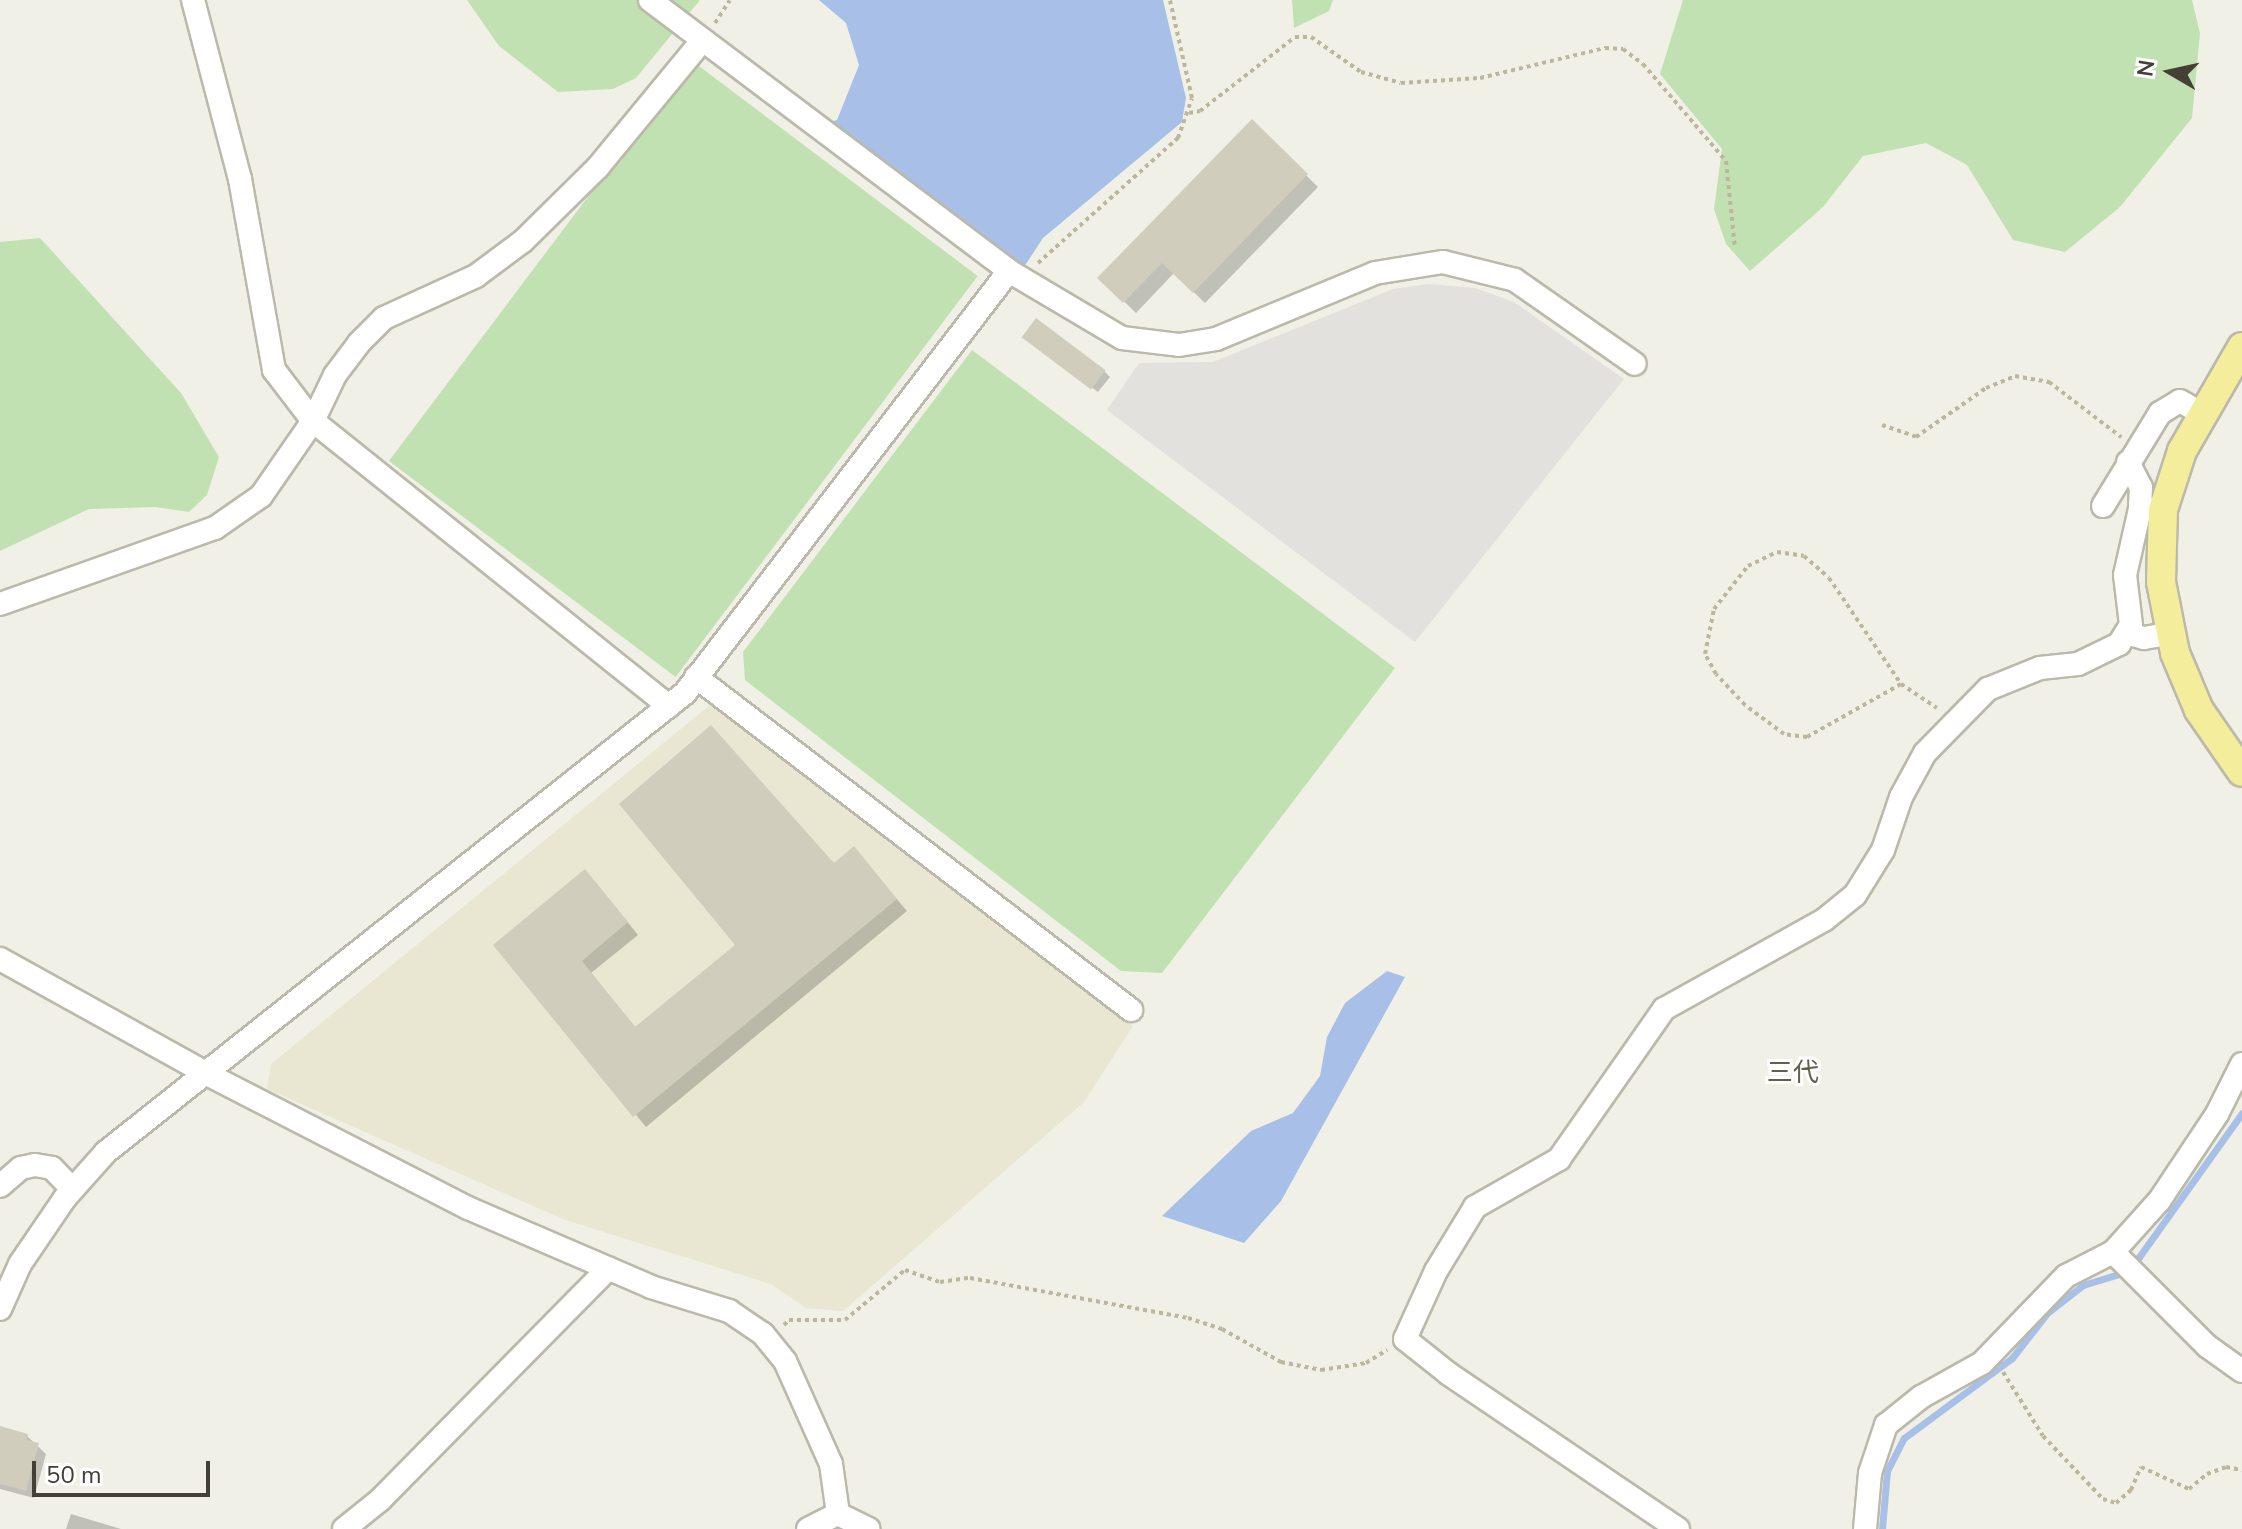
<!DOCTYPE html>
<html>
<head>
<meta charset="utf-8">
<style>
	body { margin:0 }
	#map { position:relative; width:2242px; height:1529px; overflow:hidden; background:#f1f0e6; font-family:"Nunito Sans","Noto Sans JP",sans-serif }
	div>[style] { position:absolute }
	.education>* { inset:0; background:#e9e7d1 }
	.green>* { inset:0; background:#c2e1b2; transform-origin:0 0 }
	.parking>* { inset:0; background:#e2e1dd }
	.water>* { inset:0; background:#a8c0e8 }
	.shadow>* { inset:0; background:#0003 }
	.stream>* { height:7px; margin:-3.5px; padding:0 3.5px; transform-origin:3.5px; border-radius:3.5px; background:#a8c0e8 }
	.building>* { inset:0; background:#d1cdbc; transform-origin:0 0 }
	.path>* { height:4px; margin-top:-2px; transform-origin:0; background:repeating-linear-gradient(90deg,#bcb79c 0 4px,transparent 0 8px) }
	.roads { filter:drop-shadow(2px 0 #bbb9a9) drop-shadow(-2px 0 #bbb9a9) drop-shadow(0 2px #bbb9a9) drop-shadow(0 -2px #bbb9a9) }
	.minor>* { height:22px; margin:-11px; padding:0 11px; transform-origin:11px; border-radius:11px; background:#fff }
	.major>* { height:28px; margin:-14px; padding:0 14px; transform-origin:14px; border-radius:14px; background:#f4ed9c }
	span { translate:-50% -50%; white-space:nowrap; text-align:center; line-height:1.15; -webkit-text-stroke:6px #fff; paint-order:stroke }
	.quarter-label { font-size:26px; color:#64604e }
	.north { position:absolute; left:2130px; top:32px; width:80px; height:80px; -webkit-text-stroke:6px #fff; paint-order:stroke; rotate:279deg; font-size:22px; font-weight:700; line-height:32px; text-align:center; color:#434036 }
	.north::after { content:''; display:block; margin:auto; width:28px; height:36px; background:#434036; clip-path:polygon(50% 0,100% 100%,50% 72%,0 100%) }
	.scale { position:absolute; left:32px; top:1461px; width:178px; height:36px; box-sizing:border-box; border:4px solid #434036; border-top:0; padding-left:10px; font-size:24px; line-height:28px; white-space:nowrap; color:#434036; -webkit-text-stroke:6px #fff; paint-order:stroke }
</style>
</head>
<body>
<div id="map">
	<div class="education">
		<div style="clip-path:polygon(710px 705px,1133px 1026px,1084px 1102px,843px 1311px,806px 1308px,771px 1284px,565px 1220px,267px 1089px,271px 1064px)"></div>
	</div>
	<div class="green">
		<div style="clip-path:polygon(467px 0,700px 0,636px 78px,613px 89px,558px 92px,499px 46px)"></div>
		<div style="clip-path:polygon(1292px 0,1333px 0,1329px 11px,1294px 28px)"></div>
		<div style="clip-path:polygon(1683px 0,2192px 0,2200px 33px,2192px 118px,2120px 207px,2065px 252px,2013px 240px,1967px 165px,1926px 143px,1863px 156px,1823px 207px,1750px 271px,1726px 244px,1714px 209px,1722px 149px,1660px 74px)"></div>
		<div style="left:691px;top:60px;width:359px;height:502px;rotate:37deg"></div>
		<div style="clip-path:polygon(40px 238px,181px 393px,219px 457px,207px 495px,189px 512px,155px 507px,89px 509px,0 551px,0 242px)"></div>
		<div style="clip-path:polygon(972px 350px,1395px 668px,1162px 973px,1121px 971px,745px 680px,743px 652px)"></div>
	</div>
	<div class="parking">
		<div style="clip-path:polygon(1428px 284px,1475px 288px,1514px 302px,1624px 379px,1415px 642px,1107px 410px,1139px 363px,1213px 362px,1393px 289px)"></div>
	</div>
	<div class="water">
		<div style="clip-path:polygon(819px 0,1163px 0,1186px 98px,1182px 122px,1043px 238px,1024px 267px,823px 124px,837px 120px,859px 65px,846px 23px)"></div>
		<div style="clip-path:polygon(1387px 971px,1405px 977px,1281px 1201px,1244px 1243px,1162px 1216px,1251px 1131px,1293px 1113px,1320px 1076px,1327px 1037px,1345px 1003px)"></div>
	</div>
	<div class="shadow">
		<div style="clip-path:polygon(1252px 122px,1318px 187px,1205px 303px,1174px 273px,1136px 313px,1100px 278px)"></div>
		<div style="clip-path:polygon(1030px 342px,1104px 371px,1110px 377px,1098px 392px)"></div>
		<div style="clip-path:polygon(854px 849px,907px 911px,646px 1127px,496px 945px,596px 883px,638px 935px,591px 973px,636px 1028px)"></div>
		<div style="clip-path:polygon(0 1429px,27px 1436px,46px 1454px,34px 1498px,0 1489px)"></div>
		<div style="clip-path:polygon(71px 1514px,121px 1529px,66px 1529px)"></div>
	</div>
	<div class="stream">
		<div style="left:1882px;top:1529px;width:58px;rotate:-85.1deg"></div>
		<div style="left:1887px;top:1471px;width:37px;rotate:-63deg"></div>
		<div style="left:1904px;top:1438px;width:134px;rotate:-36.5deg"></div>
		<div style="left:2012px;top:1358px;width:57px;rotate:-52.1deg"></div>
		<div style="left:2047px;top:1313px;width:46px;rotate:-37.9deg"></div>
		<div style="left:2083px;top:1285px;width:38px;rotate:-17deg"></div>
		<div style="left:2119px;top:1274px;width:26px;rotate:-40deg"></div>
		<div style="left:2139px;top:1257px;width:177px;rotate:-54.4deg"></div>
	</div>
	<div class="building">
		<div style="clip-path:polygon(1252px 119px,1308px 174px,1193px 293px,1162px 263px,1123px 303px,1097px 278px)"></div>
		<div style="left:1036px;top:318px;width:87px;height:24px;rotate:37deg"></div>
		<div style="clip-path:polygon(711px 725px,834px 863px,854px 846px,897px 899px,633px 1117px,493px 945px,585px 869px,628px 922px,582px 961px,635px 1027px,735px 945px,619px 804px)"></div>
		<div style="clip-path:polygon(0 1426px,28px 1434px,27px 1440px,39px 1443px,26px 1491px,0 1484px)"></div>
	</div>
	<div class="path">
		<div style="left:715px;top:23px;width:27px;rotate:-57deg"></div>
		<div style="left:1189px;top:113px;width:11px;rotate:-10deg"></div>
		<div style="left:1200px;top:111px;width:120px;rotate:-37.9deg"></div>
		<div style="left:1295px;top:37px;width:16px"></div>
		<div style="left:1311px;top:37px;width:61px;rotate:35deg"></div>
		<div style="left:1361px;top:72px;width:41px;rotate:15.4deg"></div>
		<div style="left:1401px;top:83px;width:79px;rotate:-3.6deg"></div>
		<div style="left:1480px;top:78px;width:129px;rotate:-13.5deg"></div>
		<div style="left:1605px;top:48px;width:18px;rotate:3deg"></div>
		<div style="left:1623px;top:49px;width:25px;rotate:37deg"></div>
		<div style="left:1643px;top:64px;width:128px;rotate:49.4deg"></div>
		<div style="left:1726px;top:161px;width:87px;rotate:84.1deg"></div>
		<div style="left:1038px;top:263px;width:188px;rotate:-41.8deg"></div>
		<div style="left:1178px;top:138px;width:42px;rotate:-70.7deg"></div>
		<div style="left:1192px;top:98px;width:100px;rotate:-102.7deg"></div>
		<div style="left:1882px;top:425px;width:36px;rotate:19deg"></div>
		<div style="left:1916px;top:437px;width:85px;rotate:-35deg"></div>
		<div style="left:1986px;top:388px;width:31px;rotate:-22deg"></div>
		<div style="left:2015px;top:376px;width:35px;rotate:10deg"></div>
		<div style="left:2049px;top:382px;width:91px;rotate:37.4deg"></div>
		<div style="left:1901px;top:684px;width:108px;rotate:150.6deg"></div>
		<div style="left:1807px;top:737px;width:23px;rotate:-173deg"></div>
		<div style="left:1784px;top:734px;width:49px;rotate:-143.4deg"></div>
		<div style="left:1745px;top:705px;width:42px;rotate:-133.1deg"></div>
		<div style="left:1716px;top:674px;width:23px;rotate:-119deg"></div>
		<div style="left:1705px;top:654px;width:46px;rotate:-78.7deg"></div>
		<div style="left:1714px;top:609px;width:55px;rotate:-51.7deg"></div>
		<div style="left:1748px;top:566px;width:32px;rotate:-26deg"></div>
		<div style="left:1777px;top:552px;width:27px;rotate:8deg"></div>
		<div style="left:1804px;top:556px;width:33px;rotate:41deg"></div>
		<div style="left:1829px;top:578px;width:128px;rotate:55.8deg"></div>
		<div style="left:1901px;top:684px;width:43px;rotate:33.7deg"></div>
		<div style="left:784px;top:1325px;width:7px;rotate:-45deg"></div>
		<div style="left:789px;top:1320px;width:56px"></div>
		<div style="left:845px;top:1320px;width:78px;rotate:-39.8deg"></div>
		<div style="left:905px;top:1270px;width:37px;rotate:19deg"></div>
		<div style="left:940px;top:1282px;width:30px;rotate:-8deg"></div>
		<div style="left:970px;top:1278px;width:222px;rotate:10.4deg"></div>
		<div style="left:1188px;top:1318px;width:36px;rotate:18deg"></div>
		<div style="left:1222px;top:1329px;width:68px;rotate:29.2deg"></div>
		<div style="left:1281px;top:1362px;width:41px;rotate:11.3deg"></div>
		<div style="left:1321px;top:1370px;width:46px;rotate:-8.8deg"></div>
		<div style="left:1366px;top:1363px;width:25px;rotate:-32deg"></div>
		<div style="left:2003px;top:1372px;width:75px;rotate:58deg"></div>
		<div style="left:2043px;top:1436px;width:87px;rotate:46.4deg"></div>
		<div style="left:2103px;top:1499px;width:14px;rotate:17deg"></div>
		<div style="left:2116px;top:1503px;width:20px;rotate:-41deg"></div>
		<div style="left:2131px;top:1490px;width:25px;rotate:-67deg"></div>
		<div style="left:2141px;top:1467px;width:53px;rotate:24.6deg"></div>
		<div style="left:2189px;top:1489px;width:23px;rotate:-40deg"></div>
		<div style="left:2207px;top:1474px;width:20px;rotate:-20deg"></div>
		<div style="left:2226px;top:1467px;width:16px;rotate:11deg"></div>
	</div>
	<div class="roads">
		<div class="minor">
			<div style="left:193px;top:0;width:185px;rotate:75.3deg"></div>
			<div style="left:240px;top:179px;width:194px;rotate:79.9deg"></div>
			<div style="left:274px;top:370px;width:64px;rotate:52.6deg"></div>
			<div style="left:313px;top:421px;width:456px;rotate:38.7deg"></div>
			<div style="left:650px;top:0;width:450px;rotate:37deg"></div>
			<div style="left:1009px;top:271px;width:131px;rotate:30.7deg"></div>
			<div style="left:1122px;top:338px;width:57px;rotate:7deg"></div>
			<div style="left:1179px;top:345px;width:37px;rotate:-9deg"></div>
			<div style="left:1216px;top:339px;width:172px;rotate:-22.5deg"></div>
			<div style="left:1375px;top:273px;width:69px;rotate:-9.2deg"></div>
			<div style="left:1443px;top:262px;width:74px;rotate:14deg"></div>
			<div style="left:1515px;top:280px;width:146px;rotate:35deg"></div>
			<div style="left:2128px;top:462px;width:28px;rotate:63deg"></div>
			<div style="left:2141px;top:487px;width:22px;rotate:93deg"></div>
			<div style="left:2103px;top:506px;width:109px;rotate:-58.5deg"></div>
			<div style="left:2160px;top:413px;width:23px;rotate:-31deg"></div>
			<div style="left:2180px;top:401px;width:28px;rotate:30deg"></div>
			<div style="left:0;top:604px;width:228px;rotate:-19.5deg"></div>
			<div style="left:215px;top:528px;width:56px;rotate:-34.8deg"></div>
			<div style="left:261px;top:496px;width:91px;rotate:-55.3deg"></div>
			<div style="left:313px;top:421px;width:51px;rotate:-64.4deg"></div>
			<div style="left:335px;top:375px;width:40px;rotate:-53deg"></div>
			<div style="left:359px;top:343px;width:35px;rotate:-45deg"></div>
			<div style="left:384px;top:318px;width:101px;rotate:-24.5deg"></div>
			<div style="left:476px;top:276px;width:59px;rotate:-36.7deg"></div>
			<div style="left:523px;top:241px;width:105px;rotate:-44.6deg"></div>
			<div style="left:598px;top:167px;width:163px;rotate:-50.5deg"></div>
			<div style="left:2126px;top:633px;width:19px;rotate:16deg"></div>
			<div style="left:2144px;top:638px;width:27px;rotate:-10deg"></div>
			<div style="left:696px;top:677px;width:548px;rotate:37.43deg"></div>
			<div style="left:0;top:959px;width:239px;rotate:29deg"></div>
			<div style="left:209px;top:1075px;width:291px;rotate:27.2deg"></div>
			<div style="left:468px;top:1208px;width:199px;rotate:23.3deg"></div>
			<div style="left:651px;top:1287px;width:82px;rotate:17.1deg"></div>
			<div style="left:729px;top:1311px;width:41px;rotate:34.1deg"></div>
			<div style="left:763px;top:1334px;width:35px;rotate:51deg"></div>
			<div style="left:785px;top:1361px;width:113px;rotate:65.9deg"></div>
			<div style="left:831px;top:1464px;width:50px;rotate:82deg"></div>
			<div style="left:0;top:1186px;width:28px;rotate:-41deg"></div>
			<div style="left:21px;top:1168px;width:14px;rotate:-12deg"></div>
			<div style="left:35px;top:1165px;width:17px;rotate:10deg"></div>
			<div style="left:52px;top:1168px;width:29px;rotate:46deg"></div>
			<div style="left:2113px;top:1252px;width:133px;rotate:45deg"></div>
			<div style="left:2207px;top:1346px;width:43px;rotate:35.5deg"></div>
			<div style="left:0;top:1309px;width:49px;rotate:-66deg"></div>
			<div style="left:20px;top:1264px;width:80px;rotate:-55.7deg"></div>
			<div style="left:65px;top:1198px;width:62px;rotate:-48.3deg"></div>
			<div style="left:106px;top:1152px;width:739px;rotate:-38.41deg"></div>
			<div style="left:685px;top:693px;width:532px;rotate:-52.48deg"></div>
			<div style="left:344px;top:1529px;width:46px;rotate:-38.9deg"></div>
			<div style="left:380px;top:1500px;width:325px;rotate:-45.4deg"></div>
			<div style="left:808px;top:1529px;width:34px;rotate:-27deg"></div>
			<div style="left:838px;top:1514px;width:34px;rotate:26deg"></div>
			<div style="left:1678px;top:1529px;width:277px;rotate:-145.9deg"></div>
			<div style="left:1449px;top:1374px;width:56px;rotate:-141.5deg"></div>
			<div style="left:1405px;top:1339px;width:75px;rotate:-65.5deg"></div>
			<div style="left:1436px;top:1271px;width:75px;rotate:-58.6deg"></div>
			<div style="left:1475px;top:1207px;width:97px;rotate:-29.7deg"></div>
			<div style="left:1559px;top:1159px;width:183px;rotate:-55deg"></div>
			<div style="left:1664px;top:1009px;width:183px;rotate:-29.1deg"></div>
			<div style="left:1824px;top:920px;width:40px;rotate:-39deg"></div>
			<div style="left:1855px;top:895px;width:53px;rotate:-58.1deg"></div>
			<div style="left:1883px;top:850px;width:56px;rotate:-71.2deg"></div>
			<div style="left:1901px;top:797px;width:50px;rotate:-61.4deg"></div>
			<div style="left:1925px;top:753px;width:90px;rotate:-45.5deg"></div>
			<div style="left:1988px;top:689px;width:56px;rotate:-22deg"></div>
			<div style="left:2040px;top:668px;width:38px;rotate:-6deg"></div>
			<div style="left:2078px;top:664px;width:46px;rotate:-26deg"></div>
			<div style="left:2119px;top:644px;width:22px;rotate:-58deg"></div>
			<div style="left:2131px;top:625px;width:50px;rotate:-96.8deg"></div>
			<div style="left:2125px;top:575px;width:68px;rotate:-77.2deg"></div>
			<div style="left:2140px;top:509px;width:23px;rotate:2deg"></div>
			<div style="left:1865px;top:1529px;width:56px;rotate:-84.9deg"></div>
			<div style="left:1870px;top:1473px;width:51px;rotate:-71.6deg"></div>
			<div style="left:1886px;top:1425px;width:45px;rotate:-38.7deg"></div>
			<div style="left:1921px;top:1397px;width:70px;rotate:-29.1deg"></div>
			<div style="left:1982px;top:1363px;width:121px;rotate:-46deg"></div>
			<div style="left:2066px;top:1276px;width:53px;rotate:-27.1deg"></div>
			<div style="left:2113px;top:1252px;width:69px;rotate:-48deg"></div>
			<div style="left:2159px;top:1201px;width:105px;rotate:-56.3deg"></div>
			<div style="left:2217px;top:1114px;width:56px;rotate:-63.4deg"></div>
		</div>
		<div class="major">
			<div style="left:2242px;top:347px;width:120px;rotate:120deg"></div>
			<div style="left:2182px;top:451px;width:62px;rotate:107.9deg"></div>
			<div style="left:2163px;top:510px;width:72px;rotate:91.6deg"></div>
			<div style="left:2161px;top:582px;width:72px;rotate:78.8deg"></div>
			<div style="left:2175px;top:653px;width:62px;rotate:67.2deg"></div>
			<div style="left:2199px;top:710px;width:75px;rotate:55.3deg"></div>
		</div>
	</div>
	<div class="quarter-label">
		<span style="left:1793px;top:1073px">三代</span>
	</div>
	<div class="north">N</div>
	<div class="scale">50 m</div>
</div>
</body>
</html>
